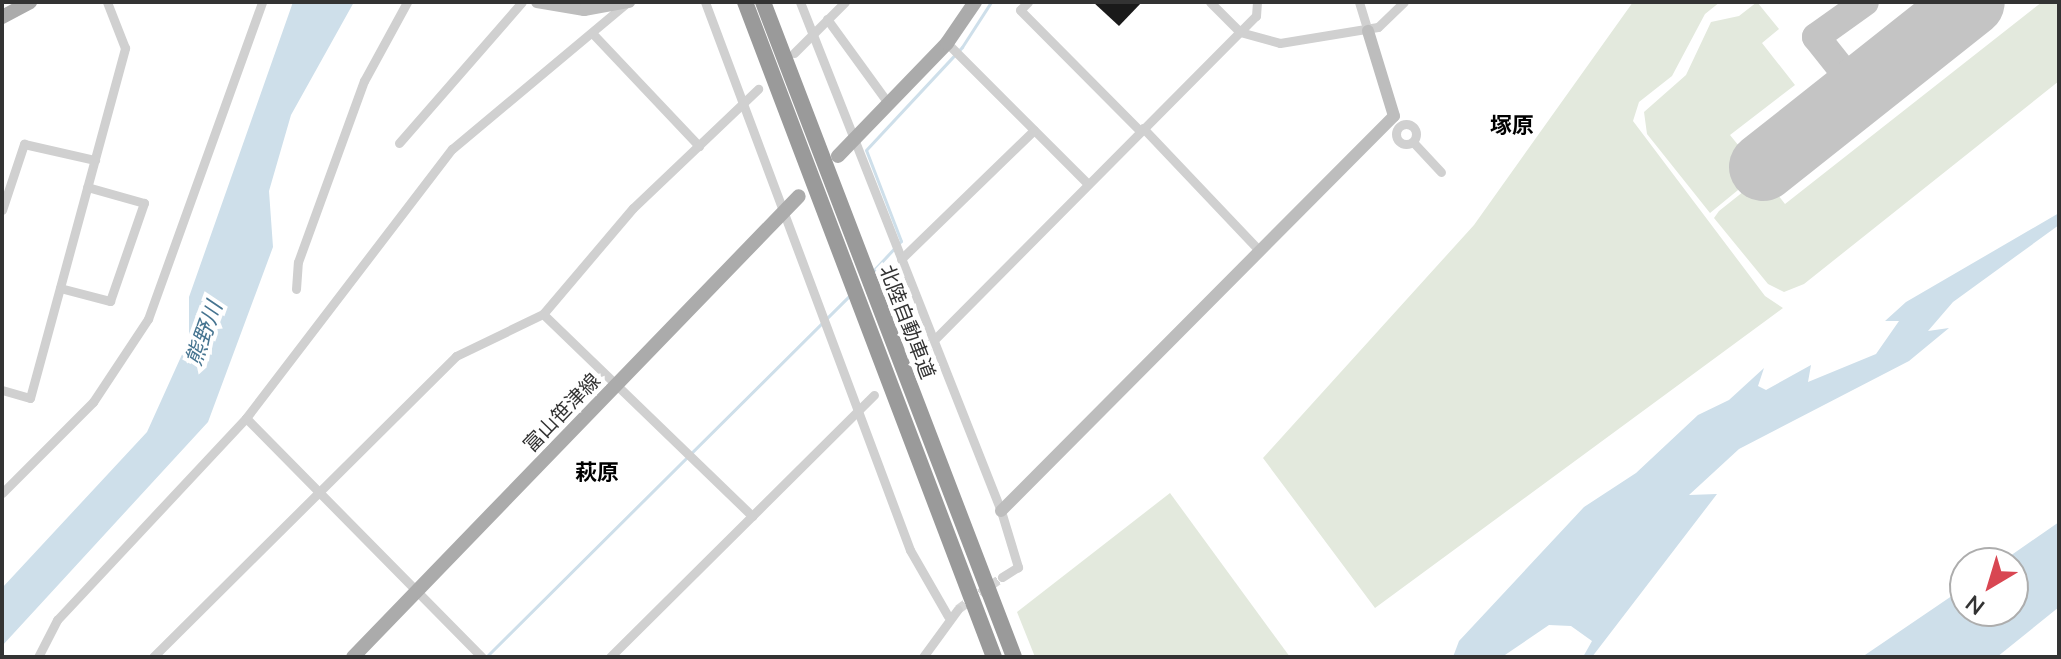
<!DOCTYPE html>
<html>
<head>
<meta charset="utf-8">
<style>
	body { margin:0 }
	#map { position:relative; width:2061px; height:659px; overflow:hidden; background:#fff; font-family:"Nunito Sans","Noto Sans JP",sans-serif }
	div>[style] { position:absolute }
	.green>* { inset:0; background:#e3e9dd }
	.water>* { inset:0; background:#cedfea }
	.stream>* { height:3px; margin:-1.5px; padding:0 1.5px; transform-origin:1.5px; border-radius:1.5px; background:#cedfea }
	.taxiway>* { height:28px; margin:-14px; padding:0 14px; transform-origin:14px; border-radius:14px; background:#c4c4c4 }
	.runway>* { height:68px; margin:-34px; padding:0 34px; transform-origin:34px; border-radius:34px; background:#c4c4c4 }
	.building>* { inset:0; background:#1a1a1a }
	.street-tunnel>* { height:9px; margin-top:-4.5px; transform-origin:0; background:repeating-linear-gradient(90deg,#d6d6d6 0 9px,transparent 0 13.5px) }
	.street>* { height:9px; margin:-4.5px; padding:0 4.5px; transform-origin:4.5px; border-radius:4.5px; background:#d0d0d0 }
	.street>.ring { margin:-4.5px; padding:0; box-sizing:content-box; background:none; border:9px solid #d0d0d0; border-radius:50% }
	.secondary>* { height:12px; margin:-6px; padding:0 6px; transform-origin:6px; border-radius:6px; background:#bdbdbd }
	.primary>* { height:14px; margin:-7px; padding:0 7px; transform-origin:7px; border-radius:7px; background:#ababab }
	.highway>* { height:16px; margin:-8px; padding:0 8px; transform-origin:8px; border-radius:8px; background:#9a9a9a }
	span { translate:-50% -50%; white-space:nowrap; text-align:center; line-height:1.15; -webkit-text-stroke:8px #fff; paint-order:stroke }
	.street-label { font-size:20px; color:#333 }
	.neighbourhood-label { font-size:22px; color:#000; font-weight:700 }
	.water-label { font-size:22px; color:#467490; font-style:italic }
	.frame { position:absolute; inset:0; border:4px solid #333; pointer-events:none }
	.north { position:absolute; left:1949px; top:547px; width:80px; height:80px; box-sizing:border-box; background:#fff; border:2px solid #adadad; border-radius:50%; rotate:218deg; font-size:22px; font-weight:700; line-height:32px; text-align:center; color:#333 }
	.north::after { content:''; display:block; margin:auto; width:28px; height:36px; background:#d84652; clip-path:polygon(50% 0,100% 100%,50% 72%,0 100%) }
</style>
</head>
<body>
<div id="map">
	<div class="green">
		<div style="clip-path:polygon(1633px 2px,1720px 2px,1705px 14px,1672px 76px,1639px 102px,1633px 121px,1765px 296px,1783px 308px,1375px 608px,1263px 458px,1474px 225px)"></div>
		<div style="clip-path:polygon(1757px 2px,1779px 29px,1762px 43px,1795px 85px,1730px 135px,1760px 172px,1710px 213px,1647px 134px,1644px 112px,1686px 75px,1711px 22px,1739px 16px)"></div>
		<div style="clip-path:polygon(2042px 2px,2059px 2px,2059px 81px,1804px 284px,1784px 292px,1768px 284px,1714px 218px,1719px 211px,1763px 176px,1785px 204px)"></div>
		<div style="clip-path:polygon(1170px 493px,1290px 657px,1035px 657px,1017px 612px)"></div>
	</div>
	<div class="water">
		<div style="clip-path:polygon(293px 2px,354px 2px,291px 115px,269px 191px,273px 247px,208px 422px,2px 646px,2px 588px,147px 432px,189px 339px,189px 297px)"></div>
		<div style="clip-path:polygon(2059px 213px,2059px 225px,1953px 302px,1928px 331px,1949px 328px,1909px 361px,1739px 449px,1689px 495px,1717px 494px,1592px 657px,1583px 657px,1592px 641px,1571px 626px,1549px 625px,1502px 657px,1453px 657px,1459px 641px,1584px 507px,1636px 473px,1698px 415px,1729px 400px,1764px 368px,1758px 386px,1766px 390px,1811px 365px,1808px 382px,1876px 354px,1899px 321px,1885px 321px,1906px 302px)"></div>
		<div style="clip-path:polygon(2059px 522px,2059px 607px,1997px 657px,1862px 657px,1965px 587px,1965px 611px,2013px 611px,2013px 563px,2000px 563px)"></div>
	</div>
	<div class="stream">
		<div style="left:873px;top:271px;width:41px;rotate:-47deg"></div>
		<div style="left:901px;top:241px;width:97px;rotate:-111deg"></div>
		<div style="left:866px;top:150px;width:141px;rotate:-47deg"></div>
		<div style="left:962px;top:47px;width:54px;rotate:-57.2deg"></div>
		<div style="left:486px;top:657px;width:515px;rotate:-44.84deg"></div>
	</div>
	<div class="taxiway">
		<div style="left:1859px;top:91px;width:69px;rotate:-128.5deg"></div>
		<div style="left:1816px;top:37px;width:60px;rotate:-35.5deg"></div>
	</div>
	<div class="runway">
		<div style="left:1763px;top:167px;width:265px;rotate:-38.4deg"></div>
	</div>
	<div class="building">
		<div style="clip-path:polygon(1093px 2px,1142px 2px,1119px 26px)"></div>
	</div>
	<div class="street-tunnel">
		<div style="left:958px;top:609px;width:54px;rotate:-36deg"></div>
	</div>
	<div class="street">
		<div style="left:705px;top:2px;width:585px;rotate:69.49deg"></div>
		<div style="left:910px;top:550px;width:76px;rotate:60.1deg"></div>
		<div style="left:800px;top:2px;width:547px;rotate:68.45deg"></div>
		<div style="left:1001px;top:511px;width:59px;rotate:73.1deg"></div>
		<div style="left:1018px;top:567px;width:19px;rotate:148deg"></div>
		<div style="left:1028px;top:2px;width:11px;rotate:135deg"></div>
		<div style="left:1020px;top:10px;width:170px;rotate:45.2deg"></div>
		<div style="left:1210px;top:2px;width:42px;rotate:45deg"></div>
		<div style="left:1240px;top:32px;width:41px;rotate:15.4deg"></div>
		<div style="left:1280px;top:43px;width:99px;rotate:-9.3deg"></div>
		<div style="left:1378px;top:27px;width:36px;rotate:-44deg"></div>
		<div style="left:1359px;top:2px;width:30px;rotate:73deg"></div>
		<div style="left:827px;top:19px;width:104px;rotate:54deg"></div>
		<div style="left:594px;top:35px;width:153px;rotate:46.6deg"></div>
		<div style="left:947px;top:43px;width:198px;rotate:45deg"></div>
		<div style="left:794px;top:53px;width:72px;rotate:-45deg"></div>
		<div class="ring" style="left:1396px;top:124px;width:11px;height:11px"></div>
		<div style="left:1143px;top:128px;width:167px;rotate:46.5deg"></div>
		<div style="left:1413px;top:142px;width:41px;rotate:47deg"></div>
		<div style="left:399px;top:143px;width:187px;rotate:-48.9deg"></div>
		<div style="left:2px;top:210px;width:70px;rotate:-71.6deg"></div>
		<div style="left:24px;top:144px;width:73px;rotate:12.7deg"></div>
		<div style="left:901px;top:259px;width:185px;rotate:-44.1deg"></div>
		<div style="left:60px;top:288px;width:52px;rotate:14.6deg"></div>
		<div style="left:110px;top:301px;width:104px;rotate:-70.9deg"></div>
		<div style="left:144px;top:203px;width:59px;rotate:-164.3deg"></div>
		<div style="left:296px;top:289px;width:27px;rotate:-86deg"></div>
		<div style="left:298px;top:262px;width:193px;rotate:-70deg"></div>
		<div style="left:364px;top:81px;width:90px;rotate:-61.4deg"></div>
		<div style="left:543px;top:314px;width:291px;rotate:44deg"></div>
		<div style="left:922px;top:352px;width:474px;rotate:-45.2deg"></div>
		<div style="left:1256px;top:16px;width:14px;rotate:-86deg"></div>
		<div style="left:2px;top:390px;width:29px;rotate:16deg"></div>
		<div style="left:30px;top:398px;width:363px;rotate:-74.8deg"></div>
		<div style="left:125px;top:48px;width:49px;rotate:-111.4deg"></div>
		<div style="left:246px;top:418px;width:336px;rotate:45.4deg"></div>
		<div style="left:2px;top:493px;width:129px;rotate:-45deg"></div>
		<div style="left:93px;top:402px;width:100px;rotate:-56.5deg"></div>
		<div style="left:148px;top:319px;width:337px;rotate:-70.2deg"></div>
		<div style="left:38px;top:657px;width:42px;rotate:-62.8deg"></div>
		<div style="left:57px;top:620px;width:277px;rotate:-46.9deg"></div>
		<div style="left:246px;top:418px;width:339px;rotate:-52.6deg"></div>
		<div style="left:452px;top:149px;width:229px;rotate:-39.9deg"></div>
		<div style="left:153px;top:657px;width:427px;rotate:-44.8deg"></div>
		<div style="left:456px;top:356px;width:97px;rotate:-25.8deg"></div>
		<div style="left:543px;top:314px;width:139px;rotate:-49.7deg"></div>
		<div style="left:633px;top:208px;width:173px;rotate:-43.6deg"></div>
		<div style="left:610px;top:657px;width:372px;rotate:-44.8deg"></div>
		<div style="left:923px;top:657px;width:59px;rotate:-53.9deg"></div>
	</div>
	<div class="secondary">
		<div style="left:537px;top:2px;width:48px;rotate:9.7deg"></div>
		<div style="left:584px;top:10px;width:46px;rotate:-10.1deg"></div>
		<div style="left:1001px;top:511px;width:557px;rotate:-45.15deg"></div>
		<div style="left:1394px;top:116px;width:89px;rotate:-107deg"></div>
	</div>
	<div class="primary">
		<div style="left:2px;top:17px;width:32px;rotate:-28deg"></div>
		<div style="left:838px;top:156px;width:157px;rotate:-46deg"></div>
		<div style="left:947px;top:43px;width:50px;rotate:-55.7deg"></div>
		<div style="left:353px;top:657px;width:641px;rotate:-45.95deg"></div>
	</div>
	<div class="highway">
		<div style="left:745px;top:2px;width:701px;rotate:69.19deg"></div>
		<div style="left:763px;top:2px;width:701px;rotate:69.03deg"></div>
	</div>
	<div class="street-label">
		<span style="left:907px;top:322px;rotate:69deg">北陸自動車道</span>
		<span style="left:562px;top:413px;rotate:-46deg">富山笹津線</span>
	</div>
	<div class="neighbourhood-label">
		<span style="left:1512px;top:127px">塚原</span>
		<span style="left:597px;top:474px">萩原</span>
	</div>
	<div class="water-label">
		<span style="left:205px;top:334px;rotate:-70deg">熊野川</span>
	</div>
	<div class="frame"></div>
	<div class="north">N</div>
</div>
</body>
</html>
